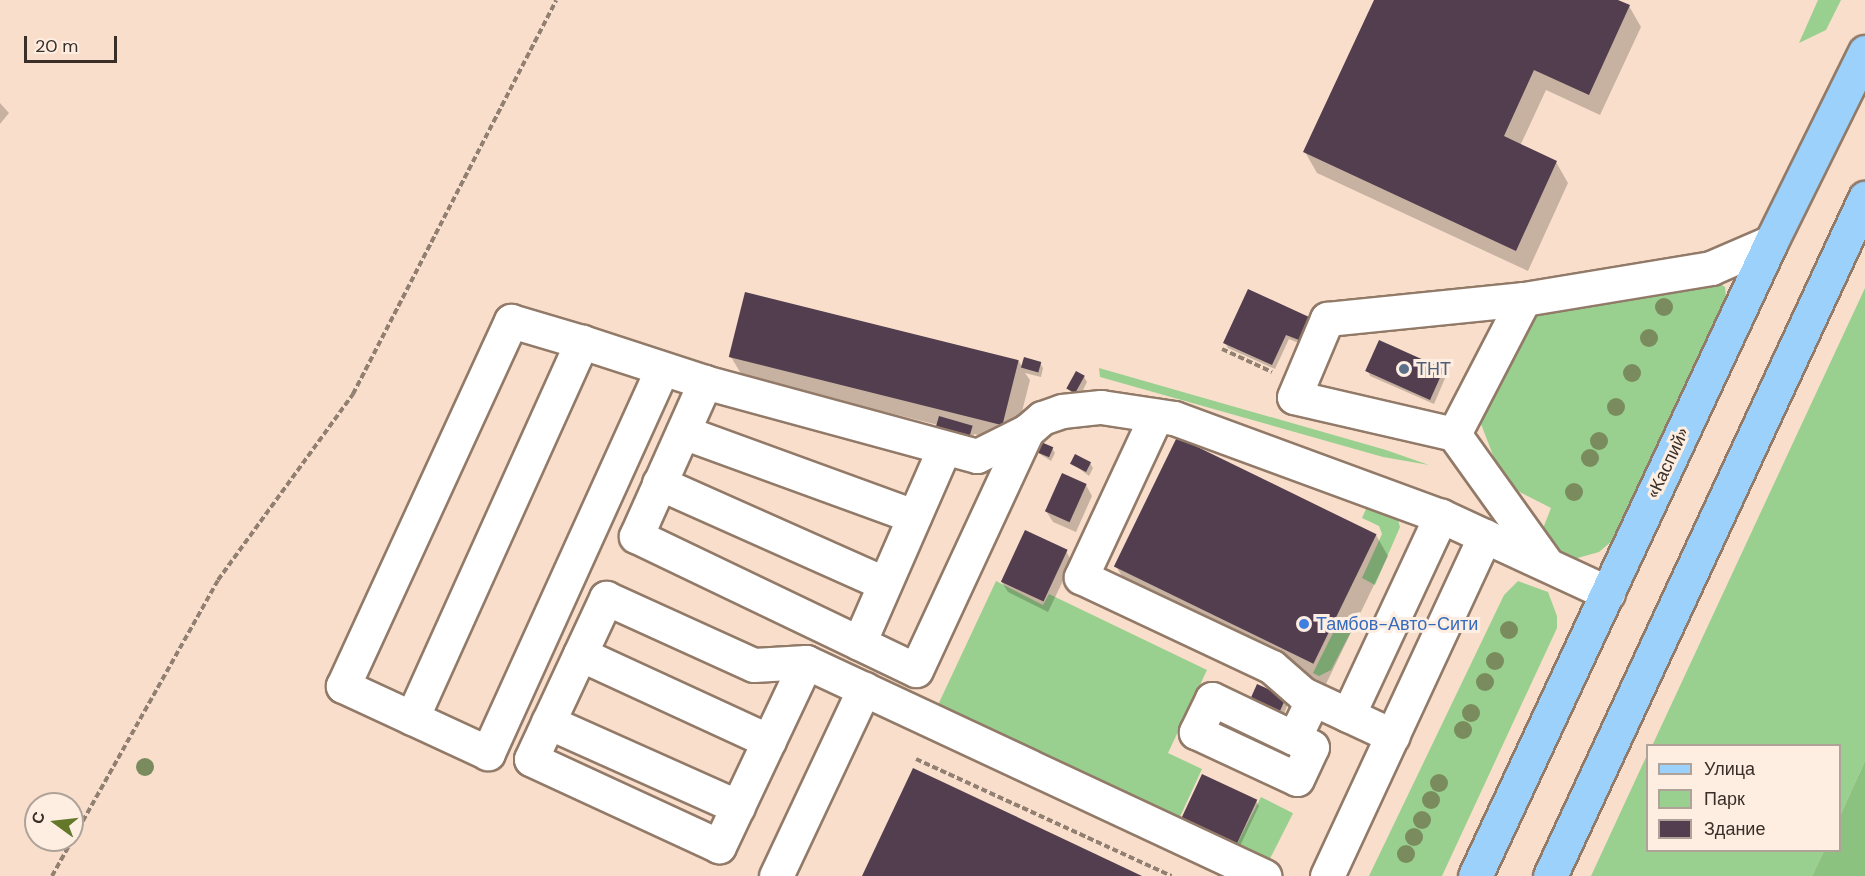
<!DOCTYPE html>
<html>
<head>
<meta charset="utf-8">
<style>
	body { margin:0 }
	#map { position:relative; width:1865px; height:876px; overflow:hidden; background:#f9dfcb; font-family:"DM Sans",sans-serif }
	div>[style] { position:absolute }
	.green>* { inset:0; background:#9ad08f; transform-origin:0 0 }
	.forest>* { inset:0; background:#8bc27f }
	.shadow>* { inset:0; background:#0003 }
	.building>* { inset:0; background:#523e4e; transform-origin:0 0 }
	.path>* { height:4px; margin-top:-2px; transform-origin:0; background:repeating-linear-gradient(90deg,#917f72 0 6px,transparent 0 9px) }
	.roads { filter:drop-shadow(2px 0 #927a69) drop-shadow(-2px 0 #927a69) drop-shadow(0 2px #927a69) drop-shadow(0 -2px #927a69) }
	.minor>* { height:33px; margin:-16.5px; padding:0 16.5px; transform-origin:16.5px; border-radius:16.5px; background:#fff }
	.major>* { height:33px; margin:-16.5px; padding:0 16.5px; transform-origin:16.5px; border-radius:16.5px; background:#9bd1fb }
	.trees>* { width:18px; height:18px; margin:-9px; border-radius:50%; background:#7a8c5d }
	.dots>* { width:16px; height:16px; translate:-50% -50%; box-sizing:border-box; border:3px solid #feeee2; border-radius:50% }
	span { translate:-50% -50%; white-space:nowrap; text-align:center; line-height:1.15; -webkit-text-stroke:6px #feeee2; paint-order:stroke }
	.service-label { font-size:18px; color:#4e5e75 }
	.left { translate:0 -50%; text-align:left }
	.street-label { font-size:18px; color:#392f28 }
	.shop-label { font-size:18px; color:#366cbe }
	.legend { position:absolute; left:1646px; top:744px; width:195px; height:108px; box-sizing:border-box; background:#feeee2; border:2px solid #afa298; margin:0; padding:8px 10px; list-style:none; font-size:18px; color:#392f28 }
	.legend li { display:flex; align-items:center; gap:12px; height:30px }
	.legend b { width:30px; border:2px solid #afa298 }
	.north { position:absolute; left:24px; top:792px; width:60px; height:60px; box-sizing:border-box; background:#feeee2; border:2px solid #afa298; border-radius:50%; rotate:285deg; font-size:16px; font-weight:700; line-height:24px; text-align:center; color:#392f28 }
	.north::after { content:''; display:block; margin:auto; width:21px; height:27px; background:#637829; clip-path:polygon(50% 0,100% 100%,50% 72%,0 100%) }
	.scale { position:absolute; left:24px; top:36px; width:93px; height:27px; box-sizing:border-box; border:3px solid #392f28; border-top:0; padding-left:8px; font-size:18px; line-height:21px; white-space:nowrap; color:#392f28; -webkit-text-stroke:4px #feeee2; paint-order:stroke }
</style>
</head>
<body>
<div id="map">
	<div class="green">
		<div style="clip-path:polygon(1818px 0,1841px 0,1826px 30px,1799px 43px)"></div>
		<div style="clip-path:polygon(1716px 281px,1725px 287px,1726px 297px,1619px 535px,1599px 552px,1574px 559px,1560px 558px,1538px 541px,1551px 508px,1514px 489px,1496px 463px,1481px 424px,1481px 414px,1516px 337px,1540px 307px)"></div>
		<div style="clip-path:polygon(1865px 288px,1865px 761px,1840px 816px,1840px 746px,1652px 746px)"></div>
		<div style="clip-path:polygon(1099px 368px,1386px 450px,1429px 465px,1383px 457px,1100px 377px)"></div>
		<div style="clip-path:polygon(1369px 502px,1397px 517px,1400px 527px,1375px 585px,1362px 578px,1382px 534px,1379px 526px,1362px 518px)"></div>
		<div style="clip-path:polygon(996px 581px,1043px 605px,1049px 594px,1207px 670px,1168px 753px,1202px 769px,1179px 819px,937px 707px)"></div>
		<div style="clip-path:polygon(1518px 581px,1548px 592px,1557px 616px,1557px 628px,1442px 876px,1369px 876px,1504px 595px)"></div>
		<div style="clip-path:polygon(1341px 617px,1355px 624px,1331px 670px,1319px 676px,1313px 673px)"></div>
		<div style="clip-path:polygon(1647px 755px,1648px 850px,1824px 851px,1812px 876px,1591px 876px)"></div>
		<div style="left:1261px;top:797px;width:36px;height:54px;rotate:27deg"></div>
	</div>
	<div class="forest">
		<div style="clip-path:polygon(1865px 761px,1865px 876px,1812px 876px,1824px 851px,1840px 850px,1840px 816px)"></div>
	</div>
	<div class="shadow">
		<div style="clip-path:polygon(1376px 0,1615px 0,1629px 6px,1641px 27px,1600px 115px,1546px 90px,1520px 146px,1556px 162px,1568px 183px,1528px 271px,1317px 173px,1305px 152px)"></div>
		<div style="clip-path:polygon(0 103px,9px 113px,0 124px)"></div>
		<div style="clip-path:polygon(1308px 318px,1311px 323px,1301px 344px,1289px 339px,1275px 369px,1228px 348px,1225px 343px)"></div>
		<div style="clip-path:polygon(731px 357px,1018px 360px,1023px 368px,1040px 363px,1043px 368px,1041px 377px,1025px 373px,1030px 380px,1014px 443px,974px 434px,971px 448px,938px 425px,743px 377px)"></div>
		<div style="clip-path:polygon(1368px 371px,1443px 371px,1446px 376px,1434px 404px,1370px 376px)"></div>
		<div style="clip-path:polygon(1084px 377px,1087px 382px,1079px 398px,1068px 389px)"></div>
		<div style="clip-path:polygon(1052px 448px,1055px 453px,1051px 461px,1032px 449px)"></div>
		<div style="clip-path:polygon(1090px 463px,1093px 468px,1089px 476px,1073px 464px)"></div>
		<div style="clip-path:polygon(1086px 485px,1092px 496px,1076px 532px,1053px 522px,1046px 511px)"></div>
		<div style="clip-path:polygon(1376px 535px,1388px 556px,1326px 684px,1128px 587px,1116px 566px)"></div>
		<div style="clip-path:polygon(1066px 551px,1072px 562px,1048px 612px,1008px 592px,1001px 581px)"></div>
		<div style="clip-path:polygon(1253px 698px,1285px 699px,1288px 704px,1283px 716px)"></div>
		<div style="clip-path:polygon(1256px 801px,1259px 806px,1239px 848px,1186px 823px,1183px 818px)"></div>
	</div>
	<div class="building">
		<div style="clip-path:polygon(1374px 0,1618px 0,1630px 5px,1589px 95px,1534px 70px,1504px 136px,1557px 161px,1516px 251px,1303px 152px)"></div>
		<div style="clip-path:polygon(1248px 289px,1309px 317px,1299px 340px,1286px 335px,1272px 365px,1223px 343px)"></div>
		<div style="left:745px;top:292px;width:282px;height:67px;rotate:14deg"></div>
		<div style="left:1379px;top:340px;width:71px;height:34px;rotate:24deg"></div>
		<div style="left:1024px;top:357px;width:18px;height:11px;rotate:16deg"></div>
		<div style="left:1076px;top:371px;width:10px;height:20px;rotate:29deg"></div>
		<div style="left:939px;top:416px;width:35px;height:19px;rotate:16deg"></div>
		<div style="left:1177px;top:437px;width:222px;height:144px;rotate:26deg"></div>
		<div style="left:1034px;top:439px;width:21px;height:11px;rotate:23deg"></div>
		<div style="left:1075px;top:454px;width:18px;height:11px;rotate:27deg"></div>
		<div style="left:1062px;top:473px;width:27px;height:42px;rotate:24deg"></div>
		<div style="left:1025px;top:530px;width:47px;height:57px;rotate:25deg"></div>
		<div style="left:1257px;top:684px;width:32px;height:15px;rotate:24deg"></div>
		<div style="clip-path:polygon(913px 768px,1013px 815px,1142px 876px,862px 876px)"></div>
		<div style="left:1202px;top:774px;width:61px;height:49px;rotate:25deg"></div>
	</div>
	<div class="path">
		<div style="left:1222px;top:349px;width:55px;rotate:24.7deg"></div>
		<div style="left:916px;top:759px;width:281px;rotate:24.6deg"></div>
		<div style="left:52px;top:876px;width:339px;rotate:-60.7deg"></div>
		<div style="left:218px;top:580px;width:230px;rotate:-54deg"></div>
		<div style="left:353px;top:394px;width:443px;rotate:-62.7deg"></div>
	</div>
	<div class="roads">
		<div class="minor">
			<div style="left:662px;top:369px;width:422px;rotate:114.4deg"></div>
			<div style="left:488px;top:753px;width:160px;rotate:-155.2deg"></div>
			<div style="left:343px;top:686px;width:402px;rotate:-65.3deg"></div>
			<div style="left:511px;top:321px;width:74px;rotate:16.5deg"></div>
			<div style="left:582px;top:342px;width:129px;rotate:18deg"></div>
			<div style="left:1156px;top:416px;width:178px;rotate:115deg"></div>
			<div style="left:1081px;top:577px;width:211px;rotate:25.2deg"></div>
			<div style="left:1272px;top:667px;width:41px;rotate:41.1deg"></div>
			<div style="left:1303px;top:694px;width:99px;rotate:25deg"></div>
			<div style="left:1027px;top:431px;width:56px;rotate:153.4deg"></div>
			<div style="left:977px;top:456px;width:282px;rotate:-164.8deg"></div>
			<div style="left:705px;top:382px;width:169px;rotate:114.1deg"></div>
			<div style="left:636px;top:536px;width:310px;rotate:25.6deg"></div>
			<div style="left:916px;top:670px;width:264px;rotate:-65.1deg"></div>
			<div style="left:1027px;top:431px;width:20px;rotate:-41deg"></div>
			<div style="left:1042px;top:418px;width:21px;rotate:-19deg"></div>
			<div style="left:1062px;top:411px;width:39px;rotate:-6deg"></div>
			<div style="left:1101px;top:407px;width:74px;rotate:8.6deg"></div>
			<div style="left:1174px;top:418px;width:284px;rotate:20.2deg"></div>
			<div style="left:1441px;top:516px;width:184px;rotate:24.8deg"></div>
			<div style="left:683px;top:432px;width:246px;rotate:20deg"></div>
			<div style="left:1454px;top:434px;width:152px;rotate:-62.6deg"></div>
			<div style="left:659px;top:483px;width:246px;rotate:24deg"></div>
			<div style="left:1547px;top:564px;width:160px;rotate:-125.6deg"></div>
			<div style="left:1454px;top:434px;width:164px;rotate:-167deg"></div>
			<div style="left:1294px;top:397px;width:85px;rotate:-67.1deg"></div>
			<div style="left:1327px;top:319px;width:198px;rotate:-5.8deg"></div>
			<div style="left:1524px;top:299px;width:190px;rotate:-9.4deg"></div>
			<div style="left:1711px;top:268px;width:65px;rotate:-23.4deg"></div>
			<div style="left:859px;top:643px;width:213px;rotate:-66.4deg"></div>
			<div style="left:580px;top:654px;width:208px;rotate:24.7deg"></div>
			<div style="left:806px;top:662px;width:204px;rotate:115.3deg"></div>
			<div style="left:719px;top:846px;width:207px;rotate:-155.2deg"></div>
			<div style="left:531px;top:759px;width:178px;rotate:-65deg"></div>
			<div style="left:606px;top:598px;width:162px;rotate:24.4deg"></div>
			<div style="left:754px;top:665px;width:52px;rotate:-3.3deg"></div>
			<div style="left:806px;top:662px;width:506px;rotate:25.04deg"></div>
			<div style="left:1348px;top:715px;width:220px;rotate:-65deg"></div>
			<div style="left:412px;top:718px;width:413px;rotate:-65.7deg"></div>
			<div style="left:548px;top:722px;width:208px;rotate:24.1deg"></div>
			<div style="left:1294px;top:738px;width:91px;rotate:-154.6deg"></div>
			<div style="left:1212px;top:699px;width:37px;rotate:116deg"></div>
			<div style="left:1196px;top:732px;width:111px;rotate:25deg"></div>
			<div style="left:1297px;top:779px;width:35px;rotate:-65deg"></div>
			<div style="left:1312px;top:747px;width:20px;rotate:-153deg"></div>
			<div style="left:1294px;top:738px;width:43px;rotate:-64deg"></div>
			<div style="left:776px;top:876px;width:207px;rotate:-64.8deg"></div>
			<div style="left:1327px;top:876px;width:375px;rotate:-65.1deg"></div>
		</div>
		<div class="major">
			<div style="left:1475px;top:876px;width:700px;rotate:-64.97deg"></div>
			<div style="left:1771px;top:242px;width:212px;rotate:-63.7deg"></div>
			<div style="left:1550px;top:876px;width:748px;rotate:-65.08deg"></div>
		</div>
	</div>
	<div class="trees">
		<div style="left:1664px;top:307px"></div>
		<div style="left:1649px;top:338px"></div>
		<div style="left:1632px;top:373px"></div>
		<div style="left:1616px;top:407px"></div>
		<div style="left:1599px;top:441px"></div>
		<div style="left:1590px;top:458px"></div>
		<div style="left:1574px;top:492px"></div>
		<div style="left:1509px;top:630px"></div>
		<div style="left:1495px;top:661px"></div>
		<div style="left:1485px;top:682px"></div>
		<div style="left:1471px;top:713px"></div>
		<div style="left:1463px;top:730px"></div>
		<div style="left:145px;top:767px"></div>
		<div style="left:1439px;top:783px"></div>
		<div style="left:1431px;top:800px"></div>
		<div style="left:1422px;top:820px"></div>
		<div style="left:1414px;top:837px"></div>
		<div style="left:1406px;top:854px"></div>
	</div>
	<div class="dots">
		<div style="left:1404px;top:369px;background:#5c6f8a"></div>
		<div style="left:1304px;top:624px;background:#3f7fe0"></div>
	</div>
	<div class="service-label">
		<span class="left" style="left:1416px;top:369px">ТНТ</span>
	</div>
	<div class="street-label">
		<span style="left:1668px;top:463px;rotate:-65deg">«Каспий»</span>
	</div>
	<div class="shop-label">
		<span class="left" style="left:1316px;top:624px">Тамбов-Авто-Сити</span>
	</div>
	<ul class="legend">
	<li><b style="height:8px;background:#9bd1fb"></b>Улица</li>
	<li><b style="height:16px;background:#9ad08f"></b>Парк</li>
	<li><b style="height:16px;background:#523e4e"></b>Здание</li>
	</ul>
	<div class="north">С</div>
	<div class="scale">20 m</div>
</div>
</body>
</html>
